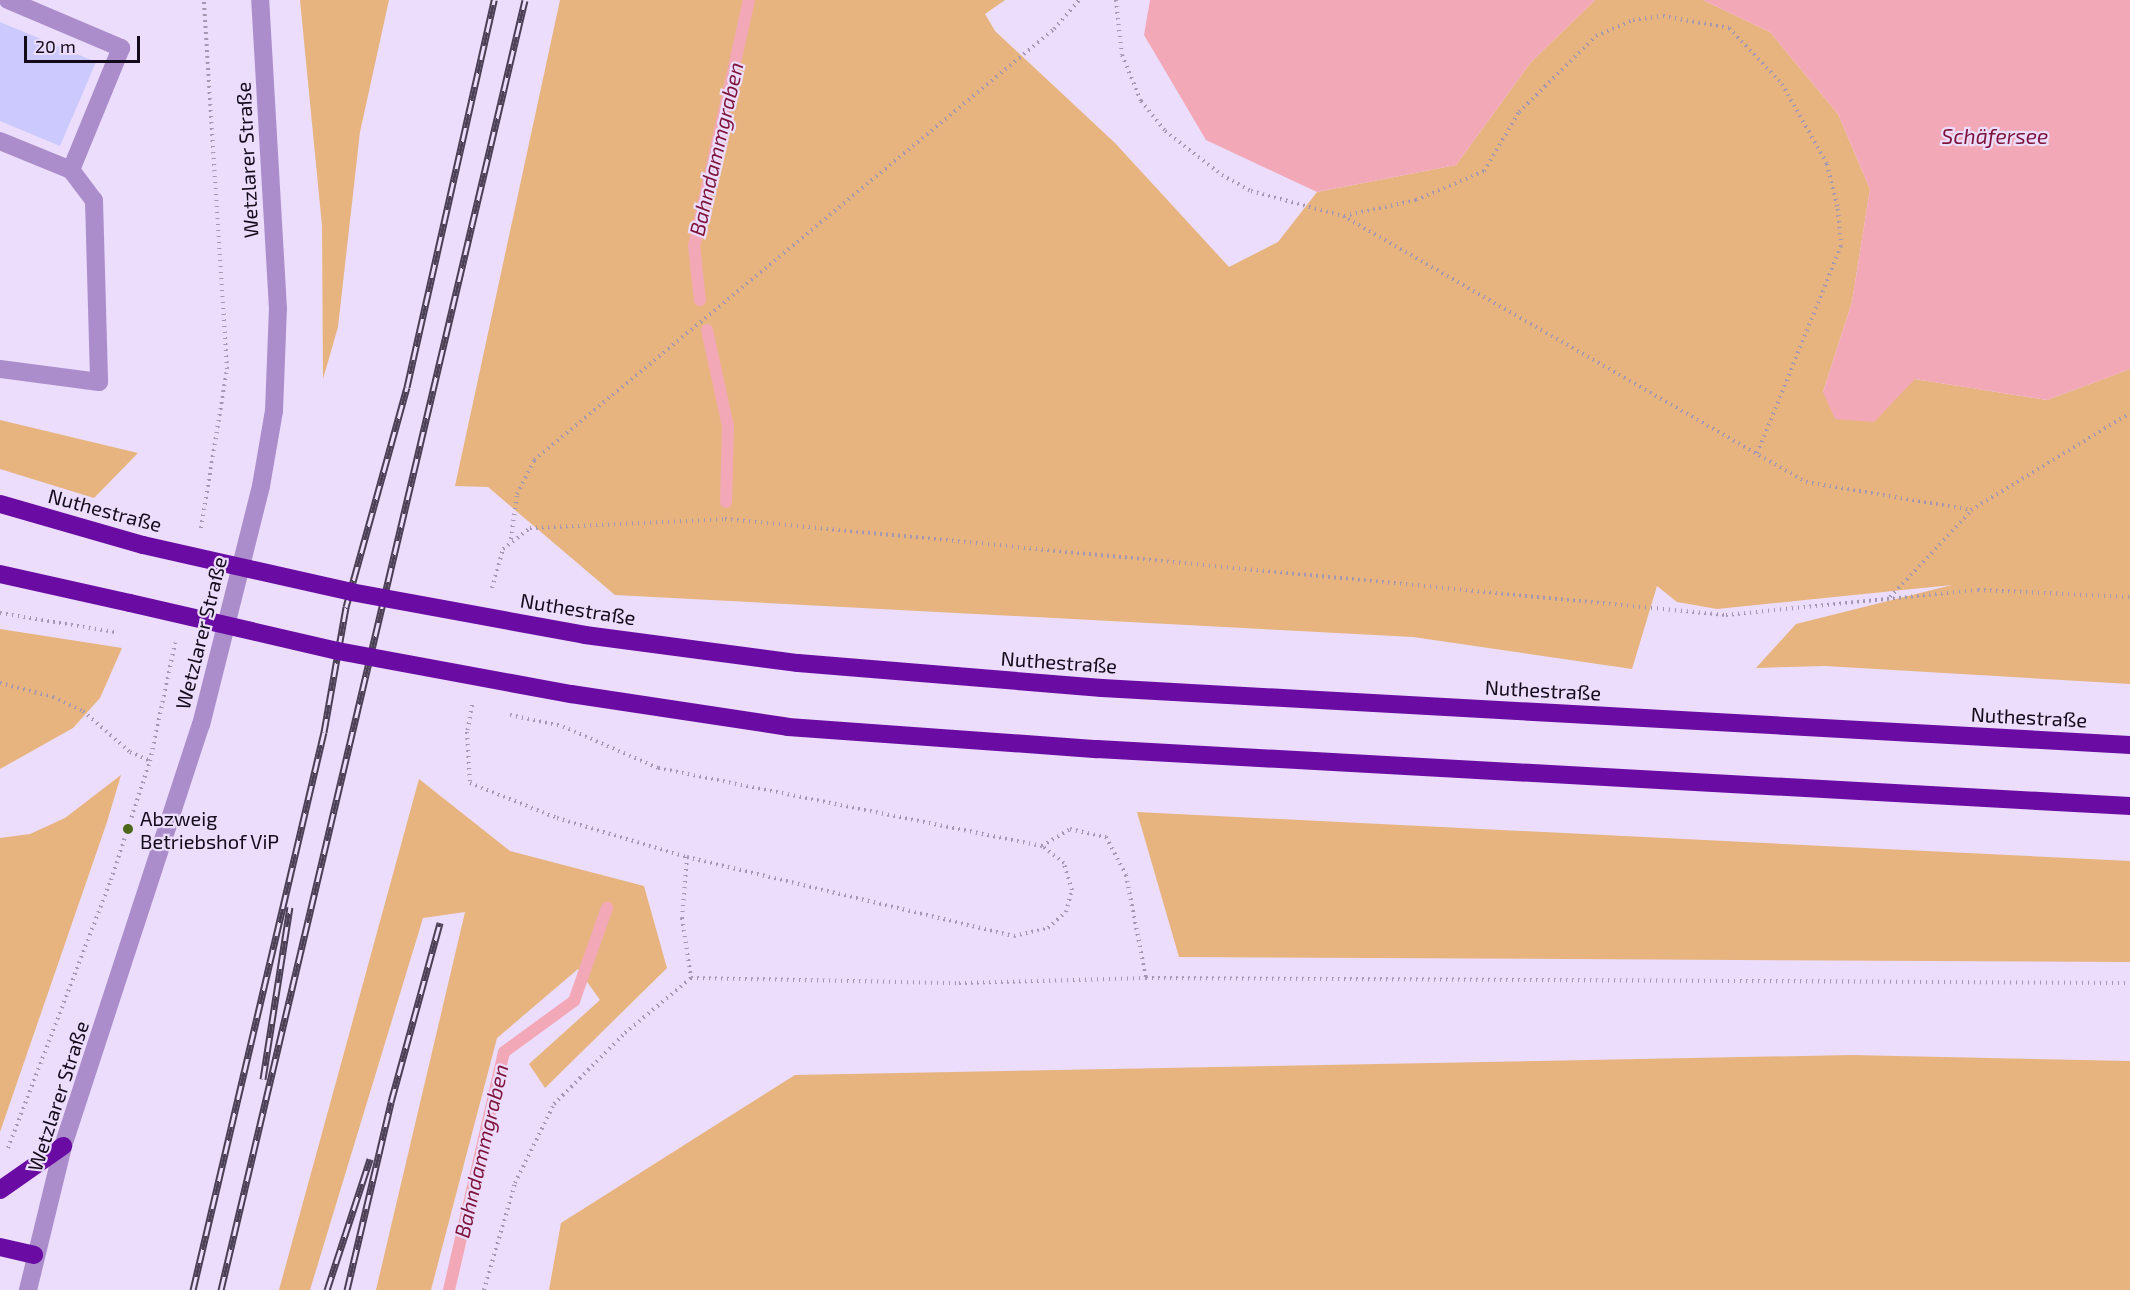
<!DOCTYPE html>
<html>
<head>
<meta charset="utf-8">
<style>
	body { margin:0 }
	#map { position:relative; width:2130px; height:1290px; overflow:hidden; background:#ebddfb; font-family:"Exo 2",sans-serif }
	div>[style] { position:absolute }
	.green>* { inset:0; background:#e7b480 }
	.water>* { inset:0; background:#f3a8b7 }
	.stream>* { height:12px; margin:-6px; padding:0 6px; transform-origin:6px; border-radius:6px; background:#f3a8b7 }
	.building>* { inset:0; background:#cbc9fd }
	.path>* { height:4px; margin-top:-2px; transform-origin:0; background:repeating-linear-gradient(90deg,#a397b1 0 1.5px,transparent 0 6px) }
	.minor>* { height:18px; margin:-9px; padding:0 9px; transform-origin:9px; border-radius:9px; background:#ab8dcb }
	.highway>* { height:18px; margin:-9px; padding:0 9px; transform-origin:9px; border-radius:9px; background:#6a0ba3 }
	.rail>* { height:7px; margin-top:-3.5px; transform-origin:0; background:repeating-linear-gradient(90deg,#ebddfb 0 14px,#4a3f54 0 28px); box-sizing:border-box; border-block:2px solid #4a3f54 }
	.path-bridge>* { height:4px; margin-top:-2px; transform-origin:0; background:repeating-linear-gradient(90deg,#a397b1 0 1.5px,transparent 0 6px) }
	.highway-bridge>* { height:18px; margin:-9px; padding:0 9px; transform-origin:9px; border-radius:9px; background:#6a0ba3 }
	.dots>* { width:16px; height:16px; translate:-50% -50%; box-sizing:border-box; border:3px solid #ebddfb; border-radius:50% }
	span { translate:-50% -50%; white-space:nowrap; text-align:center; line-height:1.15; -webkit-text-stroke:4.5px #ebddfb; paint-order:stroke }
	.street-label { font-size:20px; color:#130a1b }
	.poi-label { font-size:20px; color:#130a1b }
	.left { translate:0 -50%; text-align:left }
	.water-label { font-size:21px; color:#7f123a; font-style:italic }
	.scale { position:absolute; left:24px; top:36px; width:116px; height:27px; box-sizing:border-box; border:3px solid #130a1b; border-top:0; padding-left:8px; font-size:18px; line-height:21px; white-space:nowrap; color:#130a1b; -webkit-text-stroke:4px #ebddfb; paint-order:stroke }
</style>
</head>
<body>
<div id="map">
	<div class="green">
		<div style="clip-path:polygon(300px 0,389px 0,360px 132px,338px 327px,323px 379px,322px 226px)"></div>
		<div style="clip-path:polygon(560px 0,1005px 0,985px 14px,995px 31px,1115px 143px,1229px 267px,1278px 242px,1317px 192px,1456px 165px,1531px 62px,1595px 0,1703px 0,1770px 32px,1838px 114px,1870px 189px,1852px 302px,1823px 392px,1915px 379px,2047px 400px,2130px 369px,2130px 684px,1825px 666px,1756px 668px,1796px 624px,1952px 585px,1717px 609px,1677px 602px,1657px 586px,1632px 669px,1413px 637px,615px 595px,488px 487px,455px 486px)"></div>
		<div style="clip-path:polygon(0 420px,138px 453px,94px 498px,0 469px)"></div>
		<div style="clip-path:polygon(0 629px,122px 648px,100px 698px,73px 728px,0 769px)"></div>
		<div style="clip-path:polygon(121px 775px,107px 822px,0 1132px,0 838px,30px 834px,65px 818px)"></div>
		<div style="clip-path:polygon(419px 779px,510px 851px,644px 886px,667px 968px,545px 1088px,529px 1064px,600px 1000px,578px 969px,497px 1038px,431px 1290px,376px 1290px,465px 912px,423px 918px,310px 1290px,279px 1290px)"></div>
		<div style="clip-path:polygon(1137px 812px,2130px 861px,2130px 962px,1179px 957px)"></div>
		<div style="clip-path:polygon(1852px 1055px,2130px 1061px,2130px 1290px,549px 1290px,561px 1223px,795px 1075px)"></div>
	</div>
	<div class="water">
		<div style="clip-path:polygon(1150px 0,1595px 0,1531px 62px,1456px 165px,1317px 192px,1206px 140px,1144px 35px)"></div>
		<div style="clip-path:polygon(1703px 0,2130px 0,2130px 369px,2047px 400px,1915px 379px,1874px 422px,1835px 419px,1823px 392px,1852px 302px,1870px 189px,1838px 114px,1770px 32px)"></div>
	</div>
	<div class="stream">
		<div style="left:700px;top:300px;width:54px;rotate:-96.3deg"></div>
		<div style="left:694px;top:246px;width:252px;rotate:-77.4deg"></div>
		<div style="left:707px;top:330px;width:98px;rotate:77.7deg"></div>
		<div style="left:728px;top:426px;width:76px;rotate:91.5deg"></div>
		<div style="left:449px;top:1290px;width:244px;rotate:-77deg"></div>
		<div style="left:504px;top:1052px;width:87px;rotate:-36.1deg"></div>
		<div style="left:574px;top:1001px;width:99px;rotate:-70.5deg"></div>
	</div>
	<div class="building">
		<div style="clip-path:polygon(0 22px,96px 62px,60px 146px,0 121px)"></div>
	</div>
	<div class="path">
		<div style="left:1116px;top:0;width:55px;rotate:83.8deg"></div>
		<div style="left:1122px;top:55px;width:50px;rotate:67.6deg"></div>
		<div style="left:1141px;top:101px;width:38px;rotate:51deg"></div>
		<div style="left:1165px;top:131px;width:72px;rotate:37.7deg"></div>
		<div style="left:1222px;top:175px;width:33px;rotate:29deg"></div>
		<div style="left:1251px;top:191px;width:95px;rotate:15.2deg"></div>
		<div style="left:1343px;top:216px;width:534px;rotate:29.88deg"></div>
		<div style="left:1806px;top:482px;width:167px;rotate:9.6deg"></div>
		<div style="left:1971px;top:510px;width:186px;rotate:-31.4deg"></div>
		<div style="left:1344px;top:216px;width:74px;rotate:-12.5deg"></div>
		<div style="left:1416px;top:200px;width:74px;rotate:-23.1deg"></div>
		<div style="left:1484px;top:171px;width:69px;rotate:-59.3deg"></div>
		<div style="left:1519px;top:112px;width:108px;rotate:-44.6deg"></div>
		<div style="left:1596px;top:36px;width:40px;rotate:-23.4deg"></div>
		<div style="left:1633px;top:20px;width:30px;rotate:-8deg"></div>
		<div style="left:1663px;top:16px;width:67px;rotate:10.3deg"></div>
		<div style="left:1729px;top:28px;width:77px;rotate:46.6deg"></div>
		<div style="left:1782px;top:84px;width:92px;rotate:60.6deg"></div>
		<div style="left:1827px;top:164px;width:46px;rotate:76.3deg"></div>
		<div style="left:1838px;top:209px;width:37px;rotate:85deg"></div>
		<div style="left:1841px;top:246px;width:224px;rotate:112deg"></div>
		<div style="left:201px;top:528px;width:161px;rotate:-80.7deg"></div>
		<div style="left:227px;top:369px;width:370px;rotate:-93.6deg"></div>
		<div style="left:511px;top:539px;width:45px;rotate:-82.4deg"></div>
		<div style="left:517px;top:494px;width:38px;rotate:-63deg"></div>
		<div style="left:534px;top:460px;width:675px;rotate:-39.65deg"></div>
		<div style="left:1054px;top:29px;width:38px;rotate:-49deg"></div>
		<div style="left:492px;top:588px;width:41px;rotate:-74.2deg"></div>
		<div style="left:503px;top:549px;width:34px;rotate:-38deg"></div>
		<div style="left:530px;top:528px;width:195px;rotate:-2.6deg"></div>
		<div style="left:725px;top:519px;width:1006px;rotate:5.48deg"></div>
		<div style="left:1726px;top:615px;width:253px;rotate:-5.7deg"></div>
		<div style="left:1978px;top:590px;width:152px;rotate:2.6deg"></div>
		<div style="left:1890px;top:597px;width:118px;rotate:-46.7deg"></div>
		<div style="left:0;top:613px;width:117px;rotate:9.4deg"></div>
		<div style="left:0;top:683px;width:55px;rotate:14.8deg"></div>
		<div style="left:53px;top:697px;width:33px;rotate:25deg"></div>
		<div style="left:83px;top:711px;width:62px;rotate:41.1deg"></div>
		<div style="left:130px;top:752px;width:22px;rotate:24deg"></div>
		<div style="left:472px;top:705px;width:27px;rotate:100deg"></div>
		<div style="left:467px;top:732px;width:51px;rotate:86.6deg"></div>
		<div style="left:470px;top:783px;width:94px;rotate:21.9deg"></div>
		<div style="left:557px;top:818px;width:136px;rotate:16.7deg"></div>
		<div style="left:687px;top:857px;width:336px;rotate:13.6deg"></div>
		<div style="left:1014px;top:936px;width:35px;rotate:-13deg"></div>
		<div style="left:1048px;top:928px;width:24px;rotate:-42deg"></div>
		<div style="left:1066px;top:912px;width:23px;rotate:-75deg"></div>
		<div style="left:1072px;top:890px;width:28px;rotate:-107deg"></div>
		<div style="left:1064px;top:863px;width:28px;rotate:-142deg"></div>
		<div style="left:1042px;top:846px;width:392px;rotate:-168.5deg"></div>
		<div style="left:658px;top:768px;width:105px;rotate:-156.4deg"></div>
		<div style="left:1042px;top:846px;width:33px;rotate:-31deg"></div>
		<div style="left:1070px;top:829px;width:37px;rotate:13deg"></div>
		<div style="left:1106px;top:837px;width:43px;rotate:62.2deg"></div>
		<div style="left:1126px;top:875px;width:105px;rotate:79deg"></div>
		<div style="left:687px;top:857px;width:61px;rotate:94.7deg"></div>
		<div style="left:682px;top:918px;width:61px;rotate:81.5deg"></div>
		<div style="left:8px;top:1148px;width:287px;rotate:-69deg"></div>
		<div style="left:111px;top:880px;width:125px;rotate:-71.9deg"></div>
		<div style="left:150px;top:761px;width:121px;rotate:-78deg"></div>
		<div style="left:484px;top:1290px;width:111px;rotate:-73.8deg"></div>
		<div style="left:515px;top:1183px;width:88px;rotate:-63.7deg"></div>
		<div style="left:554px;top:1104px;width:100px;rotate:-45deg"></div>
		<div style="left:625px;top:1033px;width:86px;rotate:-39.8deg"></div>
		<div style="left:691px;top:978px;width:268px;rotate:1.1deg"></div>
		<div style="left:959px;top:983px;width:187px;rotate:-1.5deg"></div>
		<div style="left:1146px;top:978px;width:984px;rotate:0.29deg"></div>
	</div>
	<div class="minor">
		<div style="left:8px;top:0;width:123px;rotate:23deg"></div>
		<div style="left:121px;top:48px;width:132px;rotate:112.3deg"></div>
		<div style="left:0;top:141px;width:77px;rotate:22.2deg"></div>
		<div style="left:71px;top:170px;width:38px;rotate:53deg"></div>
		<div style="left:94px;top:200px;width:182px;rotate:88.4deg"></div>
		<div style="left:99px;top:382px;width:100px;rotate:-172.5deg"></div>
		<div style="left:28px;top:1290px;width:148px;rotate:-76.3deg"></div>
		<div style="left:63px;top:1146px;width:443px;rotate:-71.9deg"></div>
		<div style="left:201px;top:725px;width:246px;rotate:-75.9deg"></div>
		<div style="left:261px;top:486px;width:76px;rotate:-80.2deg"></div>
		<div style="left:274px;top:411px;width:102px;rotate:-87.8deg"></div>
		<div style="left:278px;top:309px;width:310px;rotate:-93.3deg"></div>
	</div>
	<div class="highway">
		<div style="left:0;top:504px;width:149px;rotate:16deg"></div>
		<div style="left:0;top:574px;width:133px;rotate:12.6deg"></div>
		<div style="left:585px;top:635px;width:215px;rotate:7.5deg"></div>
		<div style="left:798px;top:663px;width:305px;rotate:4.7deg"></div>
		<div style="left:1102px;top:688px;width:1030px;rotate:3.17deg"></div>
		<div style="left:571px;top:694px;width:219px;rotate:8.6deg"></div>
		<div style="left:788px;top:727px;width:310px;rotate:4.1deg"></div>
		<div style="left:1097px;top:749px;width:1035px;rotate:3.16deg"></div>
		<div style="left:0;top:1190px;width:77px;rotate:-34.9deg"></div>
		<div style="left:0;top:1247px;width:35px;rotate:13deg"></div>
	</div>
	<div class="rail">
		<div style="left:263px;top:1079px;width:174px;rotate:-81.1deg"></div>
		<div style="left:193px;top:1290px;width:573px;rotate:-76.79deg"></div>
		<div style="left:324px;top:732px;width:127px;rotate:-80deg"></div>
		<div style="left:346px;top:607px;width:228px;rotate:-74.5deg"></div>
		<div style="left:407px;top:387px;width:397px;rotate:-77.3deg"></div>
		<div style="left:221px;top:1290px;width:1325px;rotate:-76.74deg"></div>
		<div style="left:327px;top:1290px;width:138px;rotate:-71.8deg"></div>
		<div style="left:347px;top:1290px;width:193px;rotate:-76.8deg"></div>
		<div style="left:391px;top:1102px;width:186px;rotate:-74.7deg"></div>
	</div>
	<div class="path-bridge">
		<div style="left:510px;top:715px;width:53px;rotate:11.9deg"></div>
	</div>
	<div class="highway-bridge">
		<div style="left:143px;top:545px;width:213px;rotate:12.7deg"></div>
		<div style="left:351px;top:592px;width:238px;rotate:10.4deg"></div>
		<div style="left:130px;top:603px;width:213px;rotate:13deg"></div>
		<div style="left:338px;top:651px;width:237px;rotate:10.5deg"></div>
	</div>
	<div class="dots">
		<div style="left:128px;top:829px;background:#4d6719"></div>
	</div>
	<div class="street-label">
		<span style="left:247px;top:160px;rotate:-93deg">Wetzlarer Straße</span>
		<span style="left:105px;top:510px;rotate:15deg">Nuthestraße</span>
		<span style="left:578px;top:609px;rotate:9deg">Nuthestraße</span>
		<span style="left:201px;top:633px;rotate:-76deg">Wetzlarer Straße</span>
		<span style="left:1059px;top:662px;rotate:4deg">Nuthestraße</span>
		<span style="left:1543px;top:690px;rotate:3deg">Nuthestraße</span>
		<span style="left:2029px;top:717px;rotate:3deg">Nuthestraße</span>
		<span style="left:58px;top:1096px;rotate:-72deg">Wetzlarer Straße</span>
	</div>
	<div class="poi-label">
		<span class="left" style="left:140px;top:830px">Abzweig<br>Betriebshof ViP</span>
	</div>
	<div class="water-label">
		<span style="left:1995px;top:136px">Schäfersee</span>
		<span style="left:716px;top:149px;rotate:-77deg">Bahndammgraben</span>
		<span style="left:481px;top:1151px;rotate:-77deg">Bahndammgraben</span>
	</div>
	<div class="scale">20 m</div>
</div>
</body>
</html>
